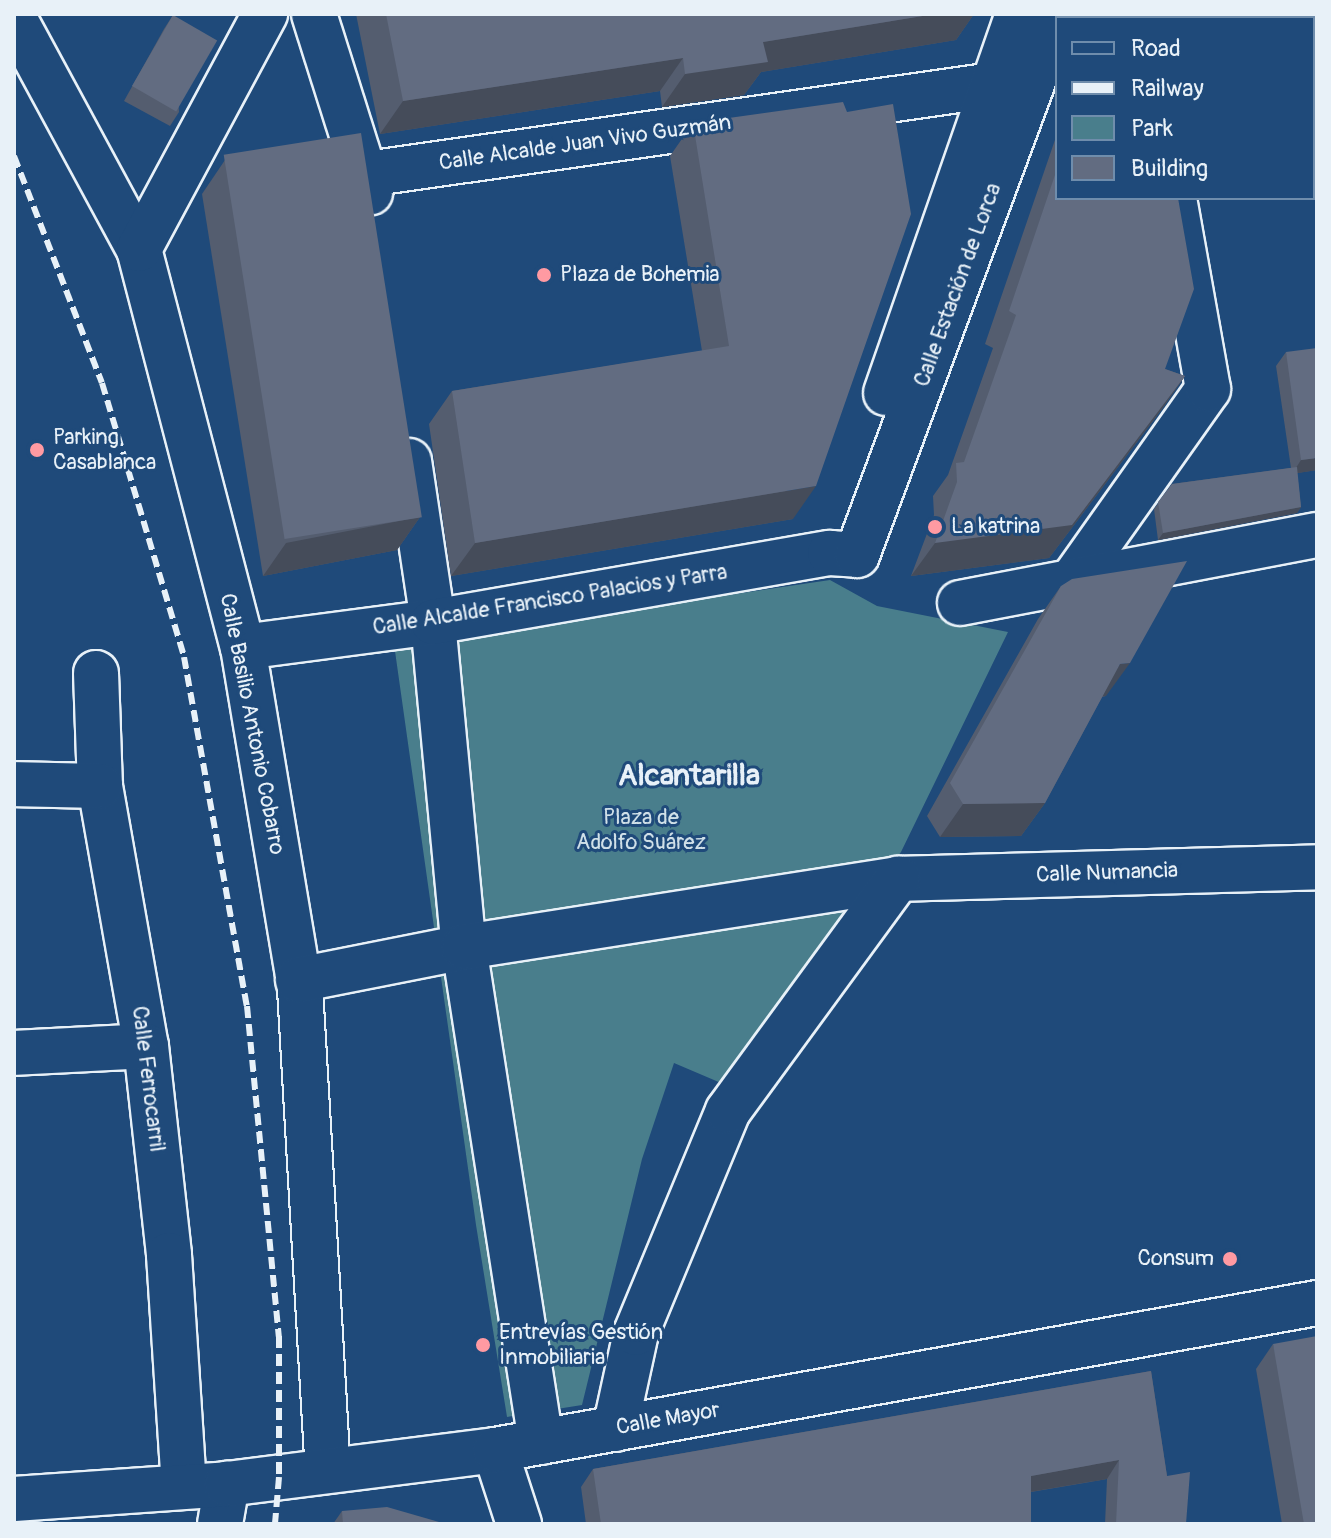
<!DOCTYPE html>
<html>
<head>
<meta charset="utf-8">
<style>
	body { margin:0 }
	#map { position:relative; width:1331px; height:1538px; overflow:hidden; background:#1f4a7a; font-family:Pangolin,sans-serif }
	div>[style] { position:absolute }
	.green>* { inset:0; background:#497e8c }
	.roads { filter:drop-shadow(2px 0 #e8f1f8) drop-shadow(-2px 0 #e8f1f8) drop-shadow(0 2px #e8f1f8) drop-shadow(0 -2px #e8f1f8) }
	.minor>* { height:44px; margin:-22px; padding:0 22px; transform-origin:22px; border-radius:22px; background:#1f4a7a }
	.major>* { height:44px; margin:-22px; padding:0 22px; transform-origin:22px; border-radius:22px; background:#1f4a7a }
	.rail>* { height:6px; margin-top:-3px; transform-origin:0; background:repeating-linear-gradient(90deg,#e8f1f8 0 12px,transparent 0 18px) }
	.wall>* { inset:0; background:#545d6f }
	.shaded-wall>* { inset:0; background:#454c5a }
	.building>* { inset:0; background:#626c81; transform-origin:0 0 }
	.dots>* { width:22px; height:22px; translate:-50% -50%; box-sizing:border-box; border:4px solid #1f4a7a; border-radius:50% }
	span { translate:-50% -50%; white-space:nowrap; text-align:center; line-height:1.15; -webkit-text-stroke:6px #1f4a7a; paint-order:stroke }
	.street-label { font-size:22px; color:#e8f1f8 }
	.poi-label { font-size:22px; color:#e8f1f8 }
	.left { translate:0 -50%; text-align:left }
	.right { translate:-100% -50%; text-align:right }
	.park-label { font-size:22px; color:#d0e0e8 }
	.district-label { font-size:30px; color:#e8f1f8; font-weight:700 }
	.frame { position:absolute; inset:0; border:16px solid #e8f1f8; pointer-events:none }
	.legend { position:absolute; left:1055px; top:16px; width:260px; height:184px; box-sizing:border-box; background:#1f4a7a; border:2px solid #6f8dac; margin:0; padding:10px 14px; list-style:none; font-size:24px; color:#e8f1f8 }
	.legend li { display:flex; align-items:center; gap:16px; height:40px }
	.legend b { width:40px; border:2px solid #6f8dac }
</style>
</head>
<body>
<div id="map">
	<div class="green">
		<div style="clip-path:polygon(830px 580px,877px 606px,1008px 632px,901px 852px,721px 1083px,674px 1063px,642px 1159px,582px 1405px,507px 1417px,476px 1225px,394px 644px)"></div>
	</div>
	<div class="roads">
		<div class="minor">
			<div style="left:314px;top:14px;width:187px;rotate:72.5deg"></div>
			<div style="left:14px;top:18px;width:263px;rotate:61.6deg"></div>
			<div style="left:139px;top:249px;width:411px;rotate:75.4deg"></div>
			<div style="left:243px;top:647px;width:346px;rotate:80.5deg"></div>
			<div style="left:300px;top:988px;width:483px;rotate:86.7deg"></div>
			<div style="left:367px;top:174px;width:632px;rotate:-8.09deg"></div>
			<div style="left:139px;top:249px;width:267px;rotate:-61.8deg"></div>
			<div style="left:886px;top:393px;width:401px;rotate:-70.8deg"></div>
			<div style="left:409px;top:461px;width:163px;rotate:81.5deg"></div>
			<div style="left:433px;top:622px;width:326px;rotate:84.6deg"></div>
			<div style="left:464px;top:947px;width:501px;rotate:81.16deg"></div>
			<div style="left:1070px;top:584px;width:239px;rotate:-54.7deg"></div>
			<div style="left:1208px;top:389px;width:194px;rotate:-100.1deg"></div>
			<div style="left:960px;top:603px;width:363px;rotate:-10.8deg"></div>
			<div style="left:243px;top:647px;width:192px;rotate:-7.5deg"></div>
			<div style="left:433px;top:622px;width:403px;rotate:-9.9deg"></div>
			<div style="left:830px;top:553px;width:27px;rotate:4deg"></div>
			<div style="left:857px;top:555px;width:577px;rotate:-69.62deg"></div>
			<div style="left:96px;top:673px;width:113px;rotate:88deg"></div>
			<div style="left:100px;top:786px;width:264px;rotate:80deg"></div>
			<div style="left:146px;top:1046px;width:210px;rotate:83.7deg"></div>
			<div style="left:169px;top:1255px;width:232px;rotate:86.3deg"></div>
			<div style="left:14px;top:784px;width:86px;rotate:1.3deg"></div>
			<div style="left:298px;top:980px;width:169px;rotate:-11.2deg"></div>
			<div style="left:464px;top:947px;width:439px;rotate:-8.9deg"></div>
			<div style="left:898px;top:879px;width:419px;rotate:-1.6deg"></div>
			<div style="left:14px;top:1053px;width:132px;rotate:-3deg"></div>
			<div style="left:615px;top:1429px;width:98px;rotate:-77.7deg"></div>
			<div style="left:636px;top:1333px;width:240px;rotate:-67.5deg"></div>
			<div style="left:728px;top:1111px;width:288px;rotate:-53.8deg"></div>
			<div style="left:495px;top:1450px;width:78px;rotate:72deg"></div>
			<div style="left:220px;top:1524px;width:41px;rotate:-80.1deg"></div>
		</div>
		<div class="major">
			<div style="left:14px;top:1499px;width:214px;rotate:-4deg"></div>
			<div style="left:227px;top:1484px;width:270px;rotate:-7.2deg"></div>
			<div style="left:495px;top:1450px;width:835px;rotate:-10.14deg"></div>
		</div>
	</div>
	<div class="rail">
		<div style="left:14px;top:156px;width:243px;rotate:68.8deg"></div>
		<div style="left:102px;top:383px;width:286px;rotate:73.3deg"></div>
		<div style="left:184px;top:657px;width:355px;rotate:79.8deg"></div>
		<div style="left:247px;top:1006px;width:332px;rotate:84.5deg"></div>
		<div style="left:279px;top:1336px;width:141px;rotate:90deg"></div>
		<div style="left:279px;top:1477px;width:47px;rotate:94.9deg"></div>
	</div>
	<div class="wall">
		<div style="clip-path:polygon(356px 14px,974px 14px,956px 40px,761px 72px,744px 95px,662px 107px,660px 91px,380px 134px)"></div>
		<div style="clip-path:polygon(173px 15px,179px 112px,170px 126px,124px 101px,164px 29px)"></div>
		<div style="clip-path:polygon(693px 123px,793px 519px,451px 576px,429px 424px,452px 391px,702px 351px,670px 156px)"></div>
		<div style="clip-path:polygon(1057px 134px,1057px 198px,1165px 369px,1185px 376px,1162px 409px,1049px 558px,911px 576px,934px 515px,933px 496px,948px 475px,993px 348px,985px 344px)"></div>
		<div style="clip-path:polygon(225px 160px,420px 517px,397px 550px,263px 576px,202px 194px)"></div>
		<div style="clip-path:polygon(1286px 352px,1317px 470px,1297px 473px,1301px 507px,1297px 513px,1158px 540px,1154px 509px,1172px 484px,1291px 468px,1276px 366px)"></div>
		<div style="clip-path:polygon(1061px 586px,1106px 696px,1102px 697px,1045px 803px,1021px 836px,940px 837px,927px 816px,1038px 619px)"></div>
		<div style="clip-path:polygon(1273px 1344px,1317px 1524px,1282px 1524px,1256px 1369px)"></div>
		<div style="clip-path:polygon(1151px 1371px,1167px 1476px,1186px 1524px,1105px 1524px,1107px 1479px,1031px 1492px,1031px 1524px,586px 1524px,581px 1487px,593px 1469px)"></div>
		<div style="clip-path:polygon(342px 1511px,446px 1524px,333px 1524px)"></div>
	</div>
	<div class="shaded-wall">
		<div style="clip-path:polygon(935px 14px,974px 14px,956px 40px,761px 72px,744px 95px,662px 107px,685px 74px,763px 42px)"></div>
		<div style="clip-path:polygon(683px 58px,660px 91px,380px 134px,403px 101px)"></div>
		<div style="clip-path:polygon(1185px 376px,1162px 409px,1049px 558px,911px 576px,935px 543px)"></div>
		<div style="clip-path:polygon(1317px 458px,1317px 470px,1292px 474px,1301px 460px)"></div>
		<div style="clip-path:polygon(816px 486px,793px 519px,451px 576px,475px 543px)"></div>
		<div style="clip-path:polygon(1301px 507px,1297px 513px,1158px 540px,1163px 533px)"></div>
		<div style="clip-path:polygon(420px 517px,397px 550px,263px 576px,286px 543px)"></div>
		<div style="clip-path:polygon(1130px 663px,1106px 696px,1097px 697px,1120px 664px)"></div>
		<div style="clip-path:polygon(1045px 803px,1021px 836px,940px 837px,963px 804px)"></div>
		<div style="clip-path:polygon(1119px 1460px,1107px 1479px,1018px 1494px,1031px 1476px)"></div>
	</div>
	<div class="building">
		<div style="clip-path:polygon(386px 14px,935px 14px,763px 42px,768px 62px,685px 74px,683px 58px,403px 101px)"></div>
		<div style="left:173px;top:15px;width:51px;height:82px;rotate:30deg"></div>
		<div style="clip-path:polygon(843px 102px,847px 112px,893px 104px,911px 214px,816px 486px,475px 543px,452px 391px,729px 346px,693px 123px)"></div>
		<div style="left:361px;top:133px;width:389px;height:139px;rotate:81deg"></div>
		<div style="clip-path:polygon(1057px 169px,1057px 198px,1178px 198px,1194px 289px,1165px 369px,1185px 376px,1072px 525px,935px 543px,957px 482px,956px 463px,964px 462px,1016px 315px,1009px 311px)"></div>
		<div style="clip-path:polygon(1317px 348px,1317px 458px,1301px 460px,1286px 352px)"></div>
		<div style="clip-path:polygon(1297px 467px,1301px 507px,1163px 533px,1158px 502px,1172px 484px)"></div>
		<div style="clip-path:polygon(1187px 561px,1130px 663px,1120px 664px,1045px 803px,963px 804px,950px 783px,1061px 586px,1072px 579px)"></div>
		<div style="clip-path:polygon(1317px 1336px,1317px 1524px,1304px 1524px,1273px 1344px)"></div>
		<div style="clip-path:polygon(1151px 1371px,1167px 1476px,1190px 1472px,1186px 1524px,1116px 1524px,1119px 1460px,1031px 1476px,1031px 1524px,601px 1524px,593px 1469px)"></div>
		<div style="clip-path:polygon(387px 1507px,446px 1524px,343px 1524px,342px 1511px)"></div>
	</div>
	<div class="dots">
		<div style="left:544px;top:275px;background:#ff9aa2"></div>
		<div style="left:37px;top:450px;background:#ff9aa2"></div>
		<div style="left:935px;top:527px;background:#ff9aa2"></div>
		<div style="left:1230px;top:1259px;background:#ff9aa2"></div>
		<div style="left:483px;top:1345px;background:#ff9aa2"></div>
	</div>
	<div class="street-label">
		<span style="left:585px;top:143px;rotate:-8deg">Calle Alcalde Juan Vivo Guzmán</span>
		<span style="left:958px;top:285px;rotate:-70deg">Calle Estación de Lorca</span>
		<span style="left:550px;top:600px;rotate:-9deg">Calle Alcalde Francisco Palacios y Parra</span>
		<span style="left:252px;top:724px;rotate:79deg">Calle Basilio Antonio Cobarro</span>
		<span style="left:1107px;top:873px;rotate:-2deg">Calle Numancia</span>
		<span style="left:148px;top:1079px;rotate:83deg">Calle Ferrocarril</span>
		<span style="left:668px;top:1419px;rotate:-10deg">Calle Mayor</span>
	</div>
	<div class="poi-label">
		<span class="left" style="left:560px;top:275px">Plaza de Bohemia</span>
		<span class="left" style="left:53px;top:450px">Parking<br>Casablanca</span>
		<span class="left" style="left:951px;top:527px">La katrina</span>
		<span class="right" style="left:1214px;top:1259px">Consum</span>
		<span class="left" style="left:499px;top:1345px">Entrevías Gestión<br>Inmobiliaria</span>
	</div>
	<div class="park-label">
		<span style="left:641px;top:830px">Plaza de<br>Adolfo Suárez</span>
	</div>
	<div class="district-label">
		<span style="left:689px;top:776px">Alcantarilla</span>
	</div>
	<div class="frame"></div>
	<ul class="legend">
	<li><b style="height:10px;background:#1f4a7a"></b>Road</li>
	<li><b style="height:10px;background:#e8f1f8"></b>Railway</li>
	<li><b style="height:22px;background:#497e8c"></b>Park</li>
	<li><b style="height:22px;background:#626c81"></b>Building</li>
	</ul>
</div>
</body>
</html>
